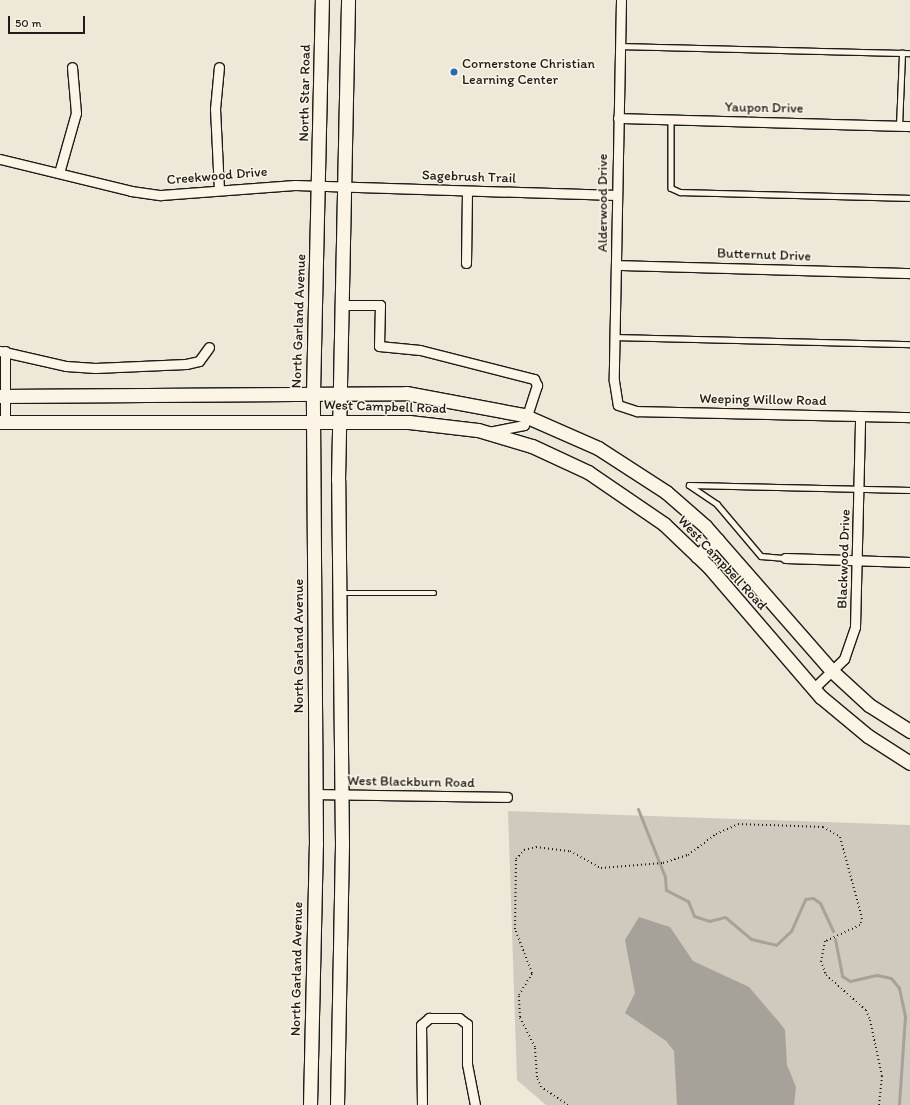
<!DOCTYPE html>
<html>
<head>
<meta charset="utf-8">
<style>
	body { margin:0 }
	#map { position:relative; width:910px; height:1105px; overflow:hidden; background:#eee8d9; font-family:Itim,sans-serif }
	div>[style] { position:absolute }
	.green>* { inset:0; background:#cfcabd }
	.water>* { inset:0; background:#a7a299 }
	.stream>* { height:3px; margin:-1.5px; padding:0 1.5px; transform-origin:1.5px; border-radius:1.5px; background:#a7a299 }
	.path>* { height:2px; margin-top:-1px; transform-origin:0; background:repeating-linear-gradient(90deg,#1c1c1c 0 1px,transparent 0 4px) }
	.roads { filter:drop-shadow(1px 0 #1c1c1c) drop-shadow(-1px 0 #1c1c1c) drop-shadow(0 1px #1c1c1c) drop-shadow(0 -1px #1c1c1c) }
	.lane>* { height:4.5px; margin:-2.25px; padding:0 2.25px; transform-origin:2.25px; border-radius:2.25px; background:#fcf5e5 }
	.street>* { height:9px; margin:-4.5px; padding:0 4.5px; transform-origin:4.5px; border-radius:4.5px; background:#fcf5e5 }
	.secondary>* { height:13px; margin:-6.5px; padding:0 6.5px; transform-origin:6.5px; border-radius:6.5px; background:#fcf5e5 }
	.dots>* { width:11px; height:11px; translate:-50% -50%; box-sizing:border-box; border:2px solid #fcf5e5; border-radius:50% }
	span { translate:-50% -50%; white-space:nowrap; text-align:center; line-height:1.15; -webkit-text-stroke:3px #fcf5e5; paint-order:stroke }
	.poi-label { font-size:14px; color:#1c1c1c }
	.left { translate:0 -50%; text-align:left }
	.street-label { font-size:14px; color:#1c1c1c }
	.scale { position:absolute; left:8px; top:16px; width:77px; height:18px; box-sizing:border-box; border:2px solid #1c1c1c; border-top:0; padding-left:5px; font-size:12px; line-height:14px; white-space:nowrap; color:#1c1c1c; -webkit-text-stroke:3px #fcf5e5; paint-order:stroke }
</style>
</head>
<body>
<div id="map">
	<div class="green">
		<div style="clip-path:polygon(508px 811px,910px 825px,910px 1105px,546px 1105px,517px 1080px)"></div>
	</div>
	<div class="water">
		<div style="clip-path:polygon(639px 917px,670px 927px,693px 961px,749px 987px,779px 1022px,785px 1030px,787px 1065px,796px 1087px,794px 1105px,677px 1105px,674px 1051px,666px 1041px,625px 1013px,635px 993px,625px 940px)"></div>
	</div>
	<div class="stream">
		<div style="left:638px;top:809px;width:73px;rotate:68.3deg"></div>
		<div style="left:665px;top:877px;width:13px;rotate:86deg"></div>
		<div style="left:666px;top:890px;width:25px;rotate:27deg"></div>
		<div style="left:688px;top:901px;width:16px;rotate:68deg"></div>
		<div style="left:694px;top:916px;width:16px;rotate:18deg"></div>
		<div style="left:709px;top:921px;width:16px;rotate:-14deg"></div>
		<div style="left:725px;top:917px;width:34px;rotate:40deg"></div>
		<div style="left:751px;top:939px;width:26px;rotate:13deg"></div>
		<div style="left:776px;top:945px;width:21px;rotate:-43deg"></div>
		<div style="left:791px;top:931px;width:35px;rotate:-66deg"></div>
		<div style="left:805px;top:899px;width:8px;rotate:-7deg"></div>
		<div style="left:813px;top:898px;width:9px;rotate:36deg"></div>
		<div style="left:820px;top:903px;width:31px;rotate:65deg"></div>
		<div style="left:835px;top:939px;width:38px;rotate:79deg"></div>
		<div style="left:842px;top:976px;width:9px;rotate:32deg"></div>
		<div style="left:850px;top:981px;width:28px;rotate:-13deg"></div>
		<div style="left:877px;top:975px;width:14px;rotate:12deg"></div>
		<div style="left:891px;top:978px;width:13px;rotate:51deg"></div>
		<div style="left:899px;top:988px;width:29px;rotate:78deg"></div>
		<div style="left:905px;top:1016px;width:89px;rotate:93.9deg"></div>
	</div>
	<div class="path">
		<div style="left:568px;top:1105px;width:32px;rotate:-146deg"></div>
		<div style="left:541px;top:1087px;width:11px;rotate:-112deg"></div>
		<div style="left:537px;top:1077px;width:30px;rotate:-94deg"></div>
		<div style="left:535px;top:1047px;width:34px;rotate:-117deg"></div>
		<div style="left:520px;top:1017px;width:22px;rotate:-93deg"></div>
		<div style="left:519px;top:995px;width:26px;rotate:-59deg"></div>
		<div style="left:532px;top:973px;width:47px;rotate:-111.1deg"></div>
		<div style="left:515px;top:929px;width:70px;rotate:-89.2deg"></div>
		<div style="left:516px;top:859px;width:12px;rotate:-48deg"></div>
		<div style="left:524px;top:850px;width:12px;rotate:-14deg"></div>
		<div style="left:536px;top:847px;width:34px;rotate:7deg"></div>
		<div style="left:570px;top:851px;width:35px;rotate:29deg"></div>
		<div style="left:601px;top:868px;width:62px;rotate:-4.6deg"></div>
		<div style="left:663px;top:863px;width:26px;rotate:-18deg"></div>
		<div style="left:688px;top:855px;width:35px;rotate:-37deg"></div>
		<div style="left:716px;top:834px;width:24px;rotate:-24deg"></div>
		<div style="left:738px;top:824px;width:85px;rotate:2deg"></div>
		<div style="left:823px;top:827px;width:20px;rotate:30deg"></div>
		<div style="left:840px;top:837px;width:84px;rotate:74.8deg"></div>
		<div style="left:862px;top:918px;width:7px;rotate:106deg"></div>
		<div style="left:860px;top:925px;width:38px;rotate:155deg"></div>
		<div style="left:825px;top:941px;width:20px;rotate:101deg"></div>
		<div style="left:821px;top:961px;width:15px;rotate:70deg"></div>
		<div style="left:826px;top:975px;width:53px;rotate:41.2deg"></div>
		<div style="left:866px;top:1010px;width:11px;rotate:68deg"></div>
		<div style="left:870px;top:1020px;width:57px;rotate:77.9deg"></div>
		<div style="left:882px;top:1076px;width:29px;rotate:96deg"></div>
	</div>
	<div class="roads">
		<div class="lane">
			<div style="left:620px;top:46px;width:290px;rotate:1.4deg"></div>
			<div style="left:671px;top:120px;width:68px;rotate:90deg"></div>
			<div style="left:671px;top:188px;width:10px;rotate:24deg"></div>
			<div style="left:680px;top:192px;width:230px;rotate:1.5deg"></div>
			<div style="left:899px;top:126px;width:73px;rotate:-87.6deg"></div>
			<div style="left:615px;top:337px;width:295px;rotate:1.4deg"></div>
			<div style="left:689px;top:485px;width:221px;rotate:1.3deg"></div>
			<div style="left:689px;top:485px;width:34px;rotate:34deg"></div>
			<div style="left:717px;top:504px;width:68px;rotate:49.8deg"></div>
			<div style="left:761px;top:556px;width:24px;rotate:5deg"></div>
			<div style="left:340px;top:593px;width:94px"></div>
		</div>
		<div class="street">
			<div style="left:621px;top:0;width:381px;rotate:91.1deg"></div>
			<div style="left:614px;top:381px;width:24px;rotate:81deg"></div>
			<div style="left:618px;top:405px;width:20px;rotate:18deg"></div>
			<div style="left:637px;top:411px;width:273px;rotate:1.3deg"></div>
			<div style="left:618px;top:118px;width:292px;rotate:1.6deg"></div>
			<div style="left:0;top:159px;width:135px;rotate:13.7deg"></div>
			<div style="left:131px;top:191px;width:30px;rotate:8deg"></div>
			<div style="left:161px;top:195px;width:134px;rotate:-4.3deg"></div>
			<div style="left:295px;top:185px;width:322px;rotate:1.8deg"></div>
			<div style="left:59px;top:173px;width:62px;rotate:-74.2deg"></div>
			<div style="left:76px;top:113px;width:46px;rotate:-95deg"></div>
			<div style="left:219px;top:190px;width:81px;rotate:-92.8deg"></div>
			<div style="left:215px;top:109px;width:42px;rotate:-84.6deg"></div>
			<div style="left:466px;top:263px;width:71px;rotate:-89.2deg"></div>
			<div style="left:617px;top:265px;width:293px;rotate:1.6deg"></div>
			<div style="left:343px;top:305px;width:37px"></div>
			<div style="left:380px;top:305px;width:41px;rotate:91.4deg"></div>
			<div style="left:379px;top:346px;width:41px;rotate:5.6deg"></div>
			<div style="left:420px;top:350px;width:118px;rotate:14.3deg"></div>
			<div style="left:534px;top:379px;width:7px;rotate:63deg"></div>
			<div style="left:537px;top:385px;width:42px;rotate:108deg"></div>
			<div style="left:524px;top:425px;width:36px;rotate:169deg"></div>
			<div style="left:0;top:351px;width:68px;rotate:12.8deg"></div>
			<div style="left:66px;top:366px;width:29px;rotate:4deg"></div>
			<div style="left:95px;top:368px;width:91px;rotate:-2.5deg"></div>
			<div style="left:186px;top:364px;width:13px;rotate:-13deg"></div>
			<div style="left:199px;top:361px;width:17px;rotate:-54deg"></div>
			<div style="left:5px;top:351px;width:71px;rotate:90deg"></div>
			<div style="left:785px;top:558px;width:125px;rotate:1.8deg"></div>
			<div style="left:814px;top:688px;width:42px;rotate:-44deg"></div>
			<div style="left:844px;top:659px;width:34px;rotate:-71deg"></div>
			<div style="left:855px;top:627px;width:211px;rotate:-88.6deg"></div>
			<div style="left:315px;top:794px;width:192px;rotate:0.9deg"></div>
			<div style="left:422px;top:1105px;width:80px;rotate:-90.7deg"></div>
			<div style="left:421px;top:1025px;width:11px;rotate:-41deg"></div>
			<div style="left:429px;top:1018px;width:30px"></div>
			<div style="left:459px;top:1018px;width:10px;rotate:37deg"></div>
			<div style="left:467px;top:1024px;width:40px;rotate:90deg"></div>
			<div style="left:467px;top:1064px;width:42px;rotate:79deg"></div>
		</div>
		<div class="secondary">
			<div style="left:0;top:396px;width:406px;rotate:-0.4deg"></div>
			<div style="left:406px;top:393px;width:119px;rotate:10.6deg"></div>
			<div style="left:523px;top:415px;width:82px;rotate:23.7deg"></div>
			<div style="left:598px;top:448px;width:81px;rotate:32.9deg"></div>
			<div style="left:666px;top:492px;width:52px;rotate:41.1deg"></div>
			<div style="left:705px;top:526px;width:194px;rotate:48.8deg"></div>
			<div style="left:833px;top:672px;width:49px;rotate:42.5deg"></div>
			<div style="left:869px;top:705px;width:49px;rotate:32.4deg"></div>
			<div style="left:0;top:422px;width:409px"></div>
			<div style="left:409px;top:422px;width:69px;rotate:6.6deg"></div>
			<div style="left:478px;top:430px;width:56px;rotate:16.5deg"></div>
			<div style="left:532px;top:446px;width:62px;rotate:24.9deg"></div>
			<div style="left:588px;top:472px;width:92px;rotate:34.4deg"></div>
			<div style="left:664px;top:524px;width:62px;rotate:43.7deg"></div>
			<div style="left:709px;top:567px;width:172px;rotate:49.3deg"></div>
			<div style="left:821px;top:697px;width:61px;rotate:39.7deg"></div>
			<div style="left:868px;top:736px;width:50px;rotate:32.7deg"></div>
			<div style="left:697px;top:556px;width:26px;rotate:-39deg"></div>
			<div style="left:310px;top:1105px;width:261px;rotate:-88.7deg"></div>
			<div style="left:316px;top:844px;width:451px;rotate:-90.4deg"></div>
			<div style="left:313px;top:393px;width:393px;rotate:-88.7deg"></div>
			<div style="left:337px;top:1105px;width:261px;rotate:-88.9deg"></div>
			<div style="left:342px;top:844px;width:364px;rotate:-90.6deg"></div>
			<div style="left:338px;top:480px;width:480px;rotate:-88.8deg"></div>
		</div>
	</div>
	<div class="dots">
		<div style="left:454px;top:72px;background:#1f6fb2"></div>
	</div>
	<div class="poi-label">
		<span class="left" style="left:462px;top:72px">Cornerstone Christian<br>Learning Center</span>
	</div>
	<div class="street-label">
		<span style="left:305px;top:93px;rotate:-89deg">North Star Road</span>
		<span style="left:764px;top:108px;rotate:1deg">Yaupon Drive</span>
		<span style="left:217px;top:176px;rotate:-5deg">Creekwood Drive</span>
		<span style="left:469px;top:177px;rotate:2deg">Sagebrush Trail</span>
		<span style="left:603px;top:203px;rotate:-90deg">Alderwood Drive</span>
		<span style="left:764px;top:255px;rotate:2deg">Butternut Drive</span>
		<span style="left:299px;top:321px;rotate:-88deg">North Garland Avenue</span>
		<span style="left:763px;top:400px;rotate:1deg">Weeping Willow Road</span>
		<span style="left:385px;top:407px;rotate:2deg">West Campbell Road</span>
		<span style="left:844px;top:559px;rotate:-88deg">Blackwood Drive</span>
		<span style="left:722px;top:563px;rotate:47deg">West Campbell Road</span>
		<span style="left:299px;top:646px;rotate:-90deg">North Garland Avenue</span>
		<span style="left:411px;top:782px;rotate:1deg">West Blackburn Road</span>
		<span style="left:297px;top:969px;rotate:-89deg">North Garland Avenue</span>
	</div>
	<div class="scale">50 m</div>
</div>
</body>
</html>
